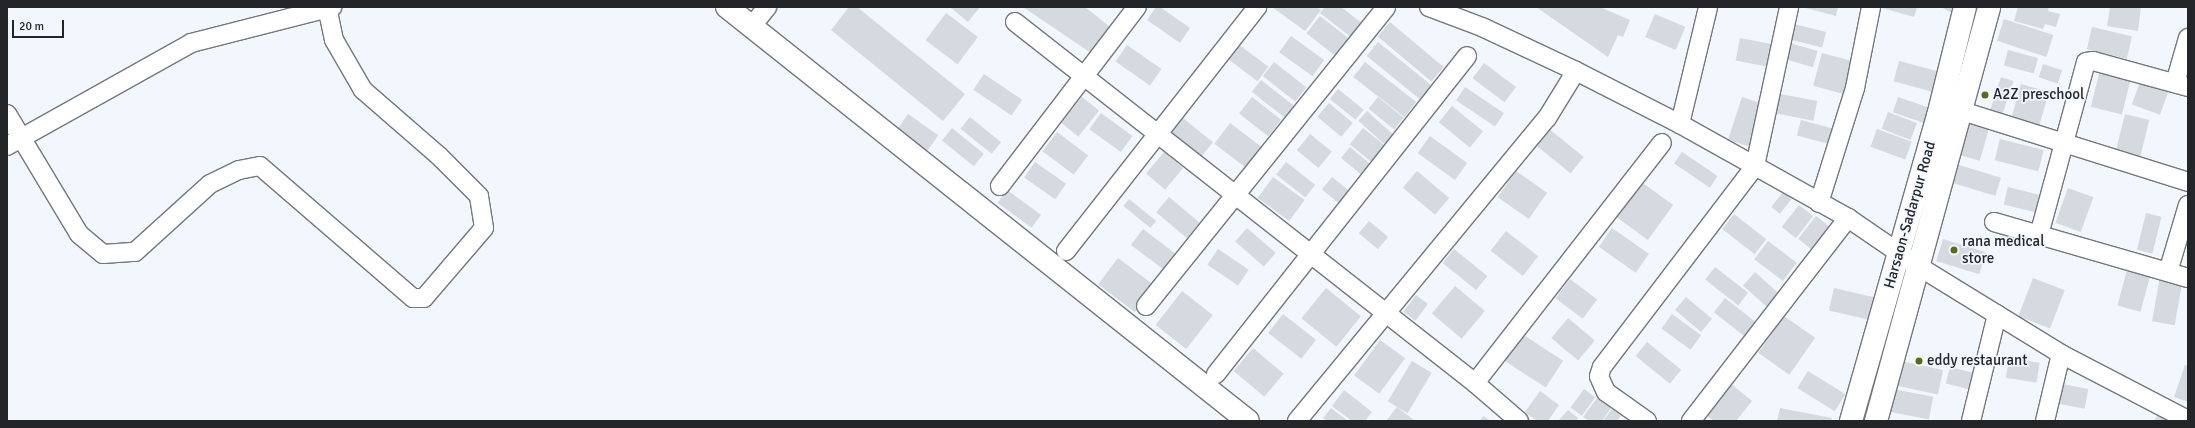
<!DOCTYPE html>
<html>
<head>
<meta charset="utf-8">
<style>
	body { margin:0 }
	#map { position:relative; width:2195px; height:428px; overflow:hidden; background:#f2f7fe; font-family:Signika,sans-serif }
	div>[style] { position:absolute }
	.building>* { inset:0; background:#d5d9e0; transform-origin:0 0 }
	.roads { filter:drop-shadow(1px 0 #74777e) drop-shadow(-1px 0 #74777e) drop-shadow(0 1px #74777e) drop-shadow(0 -1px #74777e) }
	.minor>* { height:18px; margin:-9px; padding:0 9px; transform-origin:9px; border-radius:9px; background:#fff }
	.tertiary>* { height:22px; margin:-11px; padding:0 11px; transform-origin:11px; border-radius:11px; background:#fff }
	.dots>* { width:11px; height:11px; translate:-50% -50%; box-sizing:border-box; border:2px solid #f2f7fe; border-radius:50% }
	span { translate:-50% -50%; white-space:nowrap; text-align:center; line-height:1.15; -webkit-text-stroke:3.5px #f2f7fe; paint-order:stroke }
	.poi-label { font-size:15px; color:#242528 }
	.left { translate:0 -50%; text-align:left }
	.street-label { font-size:15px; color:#242528 }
	.frame { position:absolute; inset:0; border:8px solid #242528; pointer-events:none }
	.scale { position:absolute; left:12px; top:20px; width:52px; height:18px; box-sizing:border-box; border:2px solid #242528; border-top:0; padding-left:5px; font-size:12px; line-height:14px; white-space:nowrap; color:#242528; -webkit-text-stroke:3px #f2f7fe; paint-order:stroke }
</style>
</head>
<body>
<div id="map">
	<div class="building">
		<div style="clip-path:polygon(849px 7px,857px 7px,965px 94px,943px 121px,831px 30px)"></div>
		<div style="clip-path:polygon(950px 7px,980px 7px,968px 22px)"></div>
		<div style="clip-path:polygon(1023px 7px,1085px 7px,1109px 26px,1091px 53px)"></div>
		<div style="clip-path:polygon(1156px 7px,1160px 7px,1190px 28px,1180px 43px,1147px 20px)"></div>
		<div style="clip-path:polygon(1272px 7px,1316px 7px,1321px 10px,1305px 31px)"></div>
		<div style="clip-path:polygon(1325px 7px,1341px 7px,1363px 24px,1352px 38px,1320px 13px)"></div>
		<div style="clip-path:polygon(1536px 7px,1600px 7px,1630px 20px,1623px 37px,1618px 35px,1608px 57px)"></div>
		<div style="clip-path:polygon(1802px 7px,1838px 7px,1836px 16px)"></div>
		<div style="clip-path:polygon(1879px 7px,1917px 7px,1914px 17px)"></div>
		<div style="clip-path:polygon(1941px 7px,1958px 7px,1957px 16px)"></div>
		<div style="clip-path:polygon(2018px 7px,2049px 7px,2048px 11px,2060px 14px,2056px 27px,2045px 24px,2043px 29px,2014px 21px)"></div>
		<div style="clip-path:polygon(2110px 7px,2141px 7px,2138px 31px,2107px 26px)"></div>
		<div style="left:946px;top:13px;width:40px;height:34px;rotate:37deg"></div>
		<div style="left:1655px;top:14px;width:33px;height:25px;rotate:23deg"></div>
		<div style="left:1320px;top:16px;width:39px;height:22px;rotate:38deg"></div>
		<div style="left:2004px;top:19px;width:52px;height:23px;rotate:18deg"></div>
		<div style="left:1390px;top:22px;width:70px;height:19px;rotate:40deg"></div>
		<div style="left:1794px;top:24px;width:33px;height:16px;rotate:14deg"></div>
		<div style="left:2092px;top:27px;width:41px;height:23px;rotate:13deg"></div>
		<div style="left:1291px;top:36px;width:41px;height:20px;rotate:36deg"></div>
		<div style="left:1740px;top:38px;width:33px;height:23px;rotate:11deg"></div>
		<div style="left:1783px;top:41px;width:36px;height:17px;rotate:16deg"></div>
		<div style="left:1378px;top:42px;width:69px;height:18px;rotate:39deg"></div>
		<div style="left:1238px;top:44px;width:38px;height:18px;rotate:37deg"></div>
		<div style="left:1127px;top:45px;width:42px;height:20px;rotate:35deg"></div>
		<div style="left:2008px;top:50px;width:31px;height:16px;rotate:15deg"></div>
		<div style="left:1822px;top:53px;width:35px;height:34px;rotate:15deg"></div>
		<div style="left:1899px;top:61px;width:41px;height:21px;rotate:15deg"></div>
		<div style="left:1274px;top:62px;width:41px;height:18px;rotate:38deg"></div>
		<div style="left:1365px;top:62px;width:65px;height:19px;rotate:38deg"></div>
		<div style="left:1484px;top:63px;width:40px;height:19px;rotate:37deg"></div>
		<div style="left:2043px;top:64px;width:20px;height:14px;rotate:18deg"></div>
		<div style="left:2100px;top:70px;width:32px;height:38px;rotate:14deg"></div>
		<div style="left:984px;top:74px;width:46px;height:19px;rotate:34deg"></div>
		<div style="left:2001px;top:77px;width:13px;height:36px;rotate:18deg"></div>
		<div style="left:1261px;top:80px;width:42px;height:15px;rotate:38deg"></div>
		<div style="left:2140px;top:82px;width:30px;height:24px;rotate:20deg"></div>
		<div style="left:2021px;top:84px;width:29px;height:35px;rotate:16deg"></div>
		<div style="left:1465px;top:87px;width:47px;height:16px;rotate:34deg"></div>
		<div style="left:1338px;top:89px;width:33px;height:13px;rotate:39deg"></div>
		<div style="left:1776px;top:93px;width:42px;height:20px;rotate:11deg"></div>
		<div style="left:1082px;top:97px;width:22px;height:33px;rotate:39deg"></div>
		<div style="left:1252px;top:97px;width:37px;height:21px;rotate:38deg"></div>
		<div style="left:1378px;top:97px;width:33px;height:15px;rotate:39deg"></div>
		<div style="left:1742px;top:97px;width:25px;height:45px;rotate:18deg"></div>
		<div style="left:1898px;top:97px;width:37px;height:16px;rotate:19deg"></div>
		<div style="left:1329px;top:103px;width:31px;height:18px;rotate:40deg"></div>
		<div style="left:1452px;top:106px;width:40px;height:21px;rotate:39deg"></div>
		<div style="left:1367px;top:111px;width:36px;height:13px;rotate:42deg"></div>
		<div style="left:1888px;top:112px;width:31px;height:18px;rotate:21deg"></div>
		<div style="left:1101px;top:113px;width:39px;height:20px;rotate:36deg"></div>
		<div style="left:908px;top:114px;width:37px;height:20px;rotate:35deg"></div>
		<div style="left:1178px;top:114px;width:45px;height:18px;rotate:39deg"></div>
		<div style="left:2125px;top:114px;width:25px;height:39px;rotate:14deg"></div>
		<div style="left:970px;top:117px;width:40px;height:15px;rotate:39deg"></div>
		<div style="left:1801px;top:120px;width:35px;height:16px;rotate:15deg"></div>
		<div style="left:1968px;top:122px;width:22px;height:34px;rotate:16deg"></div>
		<div style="left:1230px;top:123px;width:41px;height:26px;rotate:37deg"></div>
		<div style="left:952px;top:128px;width:41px;height:16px;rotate:39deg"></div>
		<div style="left:1363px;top:128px;width:28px;height:21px;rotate:39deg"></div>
		<div style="left:1548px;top:128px;width:46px;height:21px;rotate:39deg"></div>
		<div style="left:1877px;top:129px;width:37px;height:19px;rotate:20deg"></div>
		<div style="left:1057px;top:132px;width:39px;height:24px;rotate:37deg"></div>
		<div style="left:1310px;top:134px;width:28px;height:21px;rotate:39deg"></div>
		<div style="left:1430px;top:136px;width:46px;height:21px;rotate:36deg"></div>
		<div style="left:2000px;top:139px;width:45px;height:22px;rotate:14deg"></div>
		<div style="left:1350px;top:147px;width:30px;height:14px;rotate:40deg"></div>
		<div style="left:1164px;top:152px;width:25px;height:28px;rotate:40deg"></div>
		<div style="left:1682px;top:152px;width:43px;height:14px;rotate:34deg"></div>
		<div style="left:1035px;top:162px;width:38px;height:19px;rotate:35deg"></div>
		<div style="left:1286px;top:162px;width:37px;height:16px;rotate:38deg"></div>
		<div style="left:1956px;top:164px;width:47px;height:19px;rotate:17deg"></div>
		<div style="left:1417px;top:171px;width:42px;height:22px;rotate:40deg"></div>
		<div style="left:1516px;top:171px;width:38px;height:32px;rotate:35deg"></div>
		<div style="left:1273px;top:177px;width:39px;height:26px;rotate:36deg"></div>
		<div style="left:1332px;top:177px;width:26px;height:16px;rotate:39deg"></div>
		<div style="left:1640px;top:181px;width:41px;height:43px;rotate:36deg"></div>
		<div style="left:2008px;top:187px;width:32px;height:18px;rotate:14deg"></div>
		<div style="left:2068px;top:188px;width:27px;height:37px;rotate:20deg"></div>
		<div style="left:1007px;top:190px;width:42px;height:16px;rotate:36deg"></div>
		<div style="left:1783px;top:192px;width:11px;height:19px;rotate:38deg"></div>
		<div style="left:1169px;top:197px;width:40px;height:20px;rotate:40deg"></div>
		<div style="left:1129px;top:199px;width:35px;height:9px;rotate:39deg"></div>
		<div style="left:1799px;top:205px;width:18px;height:28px;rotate:38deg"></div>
		<div style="left:2146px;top:213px;width:16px;height:38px;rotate:14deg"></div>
		<div style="left:1734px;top:214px;width:41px;height:19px;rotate:38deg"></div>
		<div style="left:1816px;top:216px;width:18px;height:29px;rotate:38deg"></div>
		<div style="left:1369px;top:221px;width:25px;height:16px;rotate:40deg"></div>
		<div style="left:1247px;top:228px;width:38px;height:18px;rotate:41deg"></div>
		<div style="left:1612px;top:228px;width:45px;height:23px;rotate:35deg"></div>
		<div style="left:1143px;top:229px;width:43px;height:20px;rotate:37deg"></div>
		<div style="left:1506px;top:231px;width:41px;height:25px;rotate:38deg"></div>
		<div style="left:1943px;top:239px;width:45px;height:23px;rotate:17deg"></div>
		<div style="left:1768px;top:241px;width:36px;height:23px;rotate:37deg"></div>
		<div style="left:1218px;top:249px;width:37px;height:19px;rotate:34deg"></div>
		<div style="left:1454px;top:249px;width:43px;height:18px;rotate:39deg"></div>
		<div style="left:1118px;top:258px;width:46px;height:33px;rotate:37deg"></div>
		<div style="left:2128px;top:266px;width:24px;height:41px;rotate:15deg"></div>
		<div style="left:1715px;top:267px;width:42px;height:16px;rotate:38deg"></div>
		<div style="left:1755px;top:272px;width:36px;height:18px;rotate:42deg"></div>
		<div style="left:2160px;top:276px;width:23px;height:46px;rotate:10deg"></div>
		<div style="left:2033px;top:278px;width:34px;height:41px;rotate:21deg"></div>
		<div style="left:1570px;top:279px;width:34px;height:24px;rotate:37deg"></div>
		<div style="left:1455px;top:286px;width:39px;height:36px;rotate:40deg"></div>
		<div style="left:1326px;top:288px;width:45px;height:39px;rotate:39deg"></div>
		<div style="left:1834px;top:288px;width:50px;height:23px;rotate:13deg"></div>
		<div style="left:1182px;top:291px;width:39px;height:43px;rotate:38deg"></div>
		<div style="left:1416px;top:295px;width:15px;height:21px;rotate:37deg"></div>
		<div style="left:1686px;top:297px;width:34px;height:17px;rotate:40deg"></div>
		<div style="left:1725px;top:298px;width:41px;height:18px;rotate:38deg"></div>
		<div style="left:1283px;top:314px;width:42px;height:24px;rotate:38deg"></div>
		<div style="left:1672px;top:314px;width:36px;height:18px;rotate:36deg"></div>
		<div style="left:1784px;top:316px;width:38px;height:45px;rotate:35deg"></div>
		<div style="left:1568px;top:318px;width:35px;height:26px;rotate:40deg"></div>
		<div style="left:1522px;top:334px;width:49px;height:32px;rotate:33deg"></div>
		<div style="left:1380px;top:340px;width:31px;height:44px;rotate:36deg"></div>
		<div style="left:1647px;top:342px;width:44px;height:18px;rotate:39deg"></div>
		<div style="left:1253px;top:348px;width:40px;height:30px;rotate:40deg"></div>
		<div style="left:2009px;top:358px;width:31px;height:20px;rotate:9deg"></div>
		<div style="left:1412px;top:361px;width:23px;height:47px;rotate:31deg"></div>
		<div style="left:1901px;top:361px;width:43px;height:25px;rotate:12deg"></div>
		<div style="clip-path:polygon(2185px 365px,2188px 366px,2188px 402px,2174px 397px)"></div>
		<div style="left:1950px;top:367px;width:33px;height:17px;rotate:14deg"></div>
		<div style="left:1808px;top:371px;width:44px;height:20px;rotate:32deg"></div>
		<div style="clip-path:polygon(1730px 383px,1752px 401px,1736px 421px,1714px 421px,1705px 414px)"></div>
		<div style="left:2057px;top:383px;width:32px;height:20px;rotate:11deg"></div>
		<div style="left:1584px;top:389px;width:14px;height:23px;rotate:36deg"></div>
		<div style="left:1893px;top:389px;width:41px;height:23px;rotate:11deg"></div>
		<div style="clip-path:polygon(1344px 390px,1372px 412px,1365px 421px,1352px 421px,1332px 406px)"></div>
		<div style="clip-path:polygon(1540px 391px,1559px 405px,1548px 421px,1537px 421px,1525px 412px)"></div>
		<div style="clip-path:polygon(1597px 398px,1611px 408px,1602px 421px,1589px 421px,1583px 417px)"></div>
		<div style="clip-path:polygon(1397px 407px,1415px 421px,1386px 421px)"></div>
		<div style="clip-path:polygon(1331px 408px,1348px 421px,1327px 421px,1323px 418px)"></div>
		<div style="clip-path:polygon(1780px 408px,1832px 418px,1831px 421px,1777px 421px)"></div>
		<div style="clip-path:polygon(1612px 409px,1621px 416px,1617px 421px,1603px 421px)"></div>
		<div style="clip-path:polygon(1568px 410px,1578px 418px,1576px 421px,1558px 421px)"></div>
		<div style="clip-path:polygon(2161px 410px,2179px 421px,2154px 421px)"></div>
		<div style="clip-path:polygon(1483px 416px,1491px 421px,1480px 421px)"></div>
	</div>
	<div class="roads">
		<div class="minor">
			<div style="left:1429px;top:7px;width:57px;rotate:20.7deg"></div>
			<div style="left:1482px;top:27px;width:104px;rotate:25.1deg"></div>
			<div style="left:1576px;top:71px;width:117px;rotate:27deg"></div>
			<div style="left:1680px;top:124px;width:193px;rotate:29.2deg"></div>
			<div style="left:1848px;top:218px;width:85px;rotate:34.4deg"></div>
			<div style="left:1918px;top:266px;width:168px;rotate:31.6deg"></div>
			<div style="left:2061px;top:354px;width:143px;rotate:27.5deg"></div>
			<div style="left:1015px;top:22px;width:585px;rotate:38.12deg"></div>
			<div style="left:1475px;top:383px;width:58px;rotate:40.8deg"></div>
			<div style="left:751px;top:27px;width:26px;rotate:-51deg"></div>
			<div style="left:2175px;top:83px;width:47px;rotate:-73.9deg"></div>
			<div style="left:1962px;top:111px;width:237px;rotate:17.4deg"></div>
			<div style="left:7px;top:114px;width:140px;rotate:59deg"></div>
			<div style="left:79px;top:234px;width:31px;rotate:40deg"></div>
			<div style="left:103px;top:254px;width:32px;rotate:-4deg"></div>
			<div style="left:135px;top:252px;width:101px;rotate:-42.2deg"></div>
			<div style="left:210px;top:184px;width:32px;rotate:-26deg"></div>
			<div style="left:239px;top:170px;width:21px;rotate:-11deg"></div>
			<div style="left:260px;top:166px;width:202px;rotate:40.8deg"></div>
			<div style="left:413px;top:298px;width:11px"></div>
			<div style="left:424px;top:298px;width:92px;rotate:-49.4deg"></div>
			<div style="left:484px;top:228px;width:32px;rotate:-99deg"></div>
			<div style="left:479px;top:196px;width:57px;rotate:-135deg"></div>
			<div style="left:439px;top:156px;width:101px;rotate:-139deg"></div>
			<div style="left:363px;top:90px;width:58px;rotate:-120.1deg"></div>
			<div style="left:334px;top:40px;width:33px;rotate:-102deg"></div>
			<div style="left:1680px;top:124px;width:120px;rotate:-76.5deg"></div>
			<div style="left:7px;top:146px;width:211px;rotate:-29.2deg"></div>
			<div style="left:191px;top:43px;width:146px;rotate:-14.3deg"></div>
			<div style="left:1000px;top:186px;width:225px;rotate:-52.6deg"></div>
			<div style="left:1819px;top:203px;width:121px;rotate:-72.6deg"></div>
			<div style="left:1855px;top:88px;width:83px;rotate:-78.8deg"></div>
			<div style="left:1994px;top:222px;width:202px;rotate:16.1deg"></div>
			<div style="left:2039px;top:235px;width:179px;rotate:-74.8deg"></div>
			<div style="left:2086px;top:62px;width:7px;rotate:-8deg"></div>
			<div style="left:2093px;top:61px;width:98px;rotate:15.3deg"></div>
			<div style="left:1066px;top:251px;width:310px;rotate:-51.9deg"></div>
			<div style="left:2168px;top:272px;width:70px;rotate:-73.4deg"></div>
			<div style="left:1146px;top:306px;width:383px;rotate:-51.2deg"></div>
			<div style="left:1216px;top:374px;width:405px;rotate:-51.7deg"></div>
			<div style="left:1475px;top:383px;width:304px;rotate:-52.1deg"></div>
			<div style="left:1297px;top:421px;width:393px;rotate:-50.5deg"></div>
			<div style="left:1547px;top:118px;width:55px;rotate:-58.3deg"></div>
			<div style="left:1647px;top:421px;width:50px;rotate:-144.7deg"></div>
			<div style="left:1606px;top:392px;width:17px;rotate:-114deg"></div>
			<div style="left:1599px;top:376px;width:9px;rotate:-72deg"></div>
			<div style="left:1602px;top:367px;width:253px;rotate:-52.7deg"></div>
			<div style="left:1755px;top:166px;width:163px;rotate:-77.9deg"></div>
			<div style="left:1691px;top:421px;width:257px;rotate:-52.3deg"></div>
			<div style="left:1971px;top:421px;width:110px;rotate:-76.3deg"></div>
			<div style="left:2045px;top:421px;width:69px;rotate:-76.6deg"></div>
		</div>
		<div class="tertiary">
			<div style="left:727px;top:7px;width:665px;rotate:38.47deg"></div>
			<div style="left:1851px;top:421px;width:317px;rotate:-74.1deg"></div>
			<div style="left:1938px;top:116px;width:112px;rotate:-76.1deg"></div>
			<div style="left:1876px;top:421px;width:429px;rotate:-74.7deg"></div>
		</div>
	</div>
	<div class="dots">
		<div style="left:1985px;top:95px;background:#586b17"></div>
		<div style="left:1954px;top:250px;background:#586b17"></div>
		<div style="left:1919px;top:361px;background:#586b17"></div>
	</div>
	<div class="poi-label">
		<span class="left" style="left:1993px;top:95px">A2Z preschool</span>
		<span class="left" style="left:1962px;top:250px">rana medical<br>store</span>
		<span class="left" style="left:1927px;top:361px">eddy restaurant</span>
	</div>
	<div class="street-label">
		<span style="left:1910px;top:215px;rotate:-74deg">Harsaon-Sadarpur Road</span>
	</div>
	<div class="frame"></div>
	<div class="scale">20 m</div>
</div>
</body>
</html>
